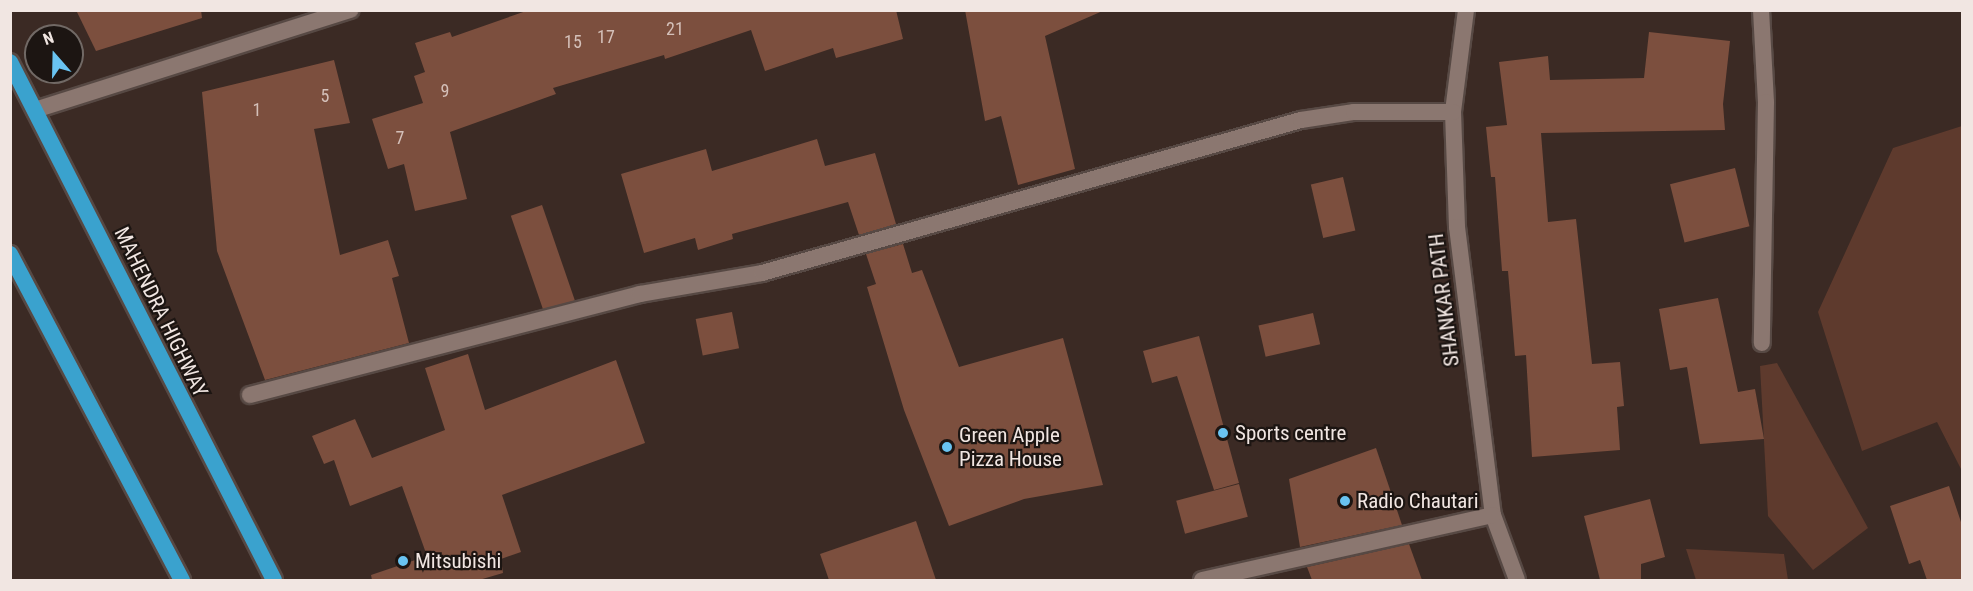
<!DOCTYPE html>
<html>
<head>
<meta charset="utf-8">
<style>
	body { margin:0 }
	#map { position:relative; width:1973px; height:591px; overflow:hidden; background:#3b2a24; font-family:"Roboto Condensed",sans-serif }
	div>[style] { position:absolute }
	.green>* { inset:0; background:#5e3a2d }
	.building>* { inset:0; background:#7c4f3e; transform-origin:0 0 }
	.roads { filter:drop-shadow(2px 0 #574944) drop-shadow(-2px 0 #574944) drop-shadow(0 2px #574944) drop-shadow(0 -2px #574944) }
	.minor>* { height:16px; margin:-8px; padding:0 8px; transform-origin:8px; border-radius:8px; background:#8b7770 }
	.trunk>* { height:16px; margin:-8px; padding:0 8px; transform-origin:8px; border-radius:8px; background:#3aa2ce }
	.dots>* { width:16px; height:16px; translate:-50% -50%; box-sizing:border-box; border:3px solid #1c1512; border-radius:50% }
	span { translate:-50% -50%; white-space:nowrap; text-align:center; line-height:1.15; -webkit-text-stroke:4.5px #1c1512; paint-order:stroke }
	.number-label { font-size:18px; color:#d4c0b9 }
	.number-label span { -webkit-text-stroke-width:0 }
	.street-label { font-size:21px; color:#f1e6e2 }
	.poi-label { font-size:21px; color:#f1e6e2 }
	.left { translate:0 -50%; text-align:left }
	.frame { position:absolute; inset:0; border:12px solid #f1e6e2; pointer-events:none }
	.north { position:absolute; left:24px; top:24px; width:60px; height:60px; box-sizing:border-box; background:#1c1512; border:2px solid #716965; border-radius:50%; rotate:340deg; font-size:16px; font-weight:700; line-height:24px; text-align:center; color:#f1e6e2 }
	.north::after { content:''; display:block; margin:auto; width:21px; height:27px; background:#69c3f1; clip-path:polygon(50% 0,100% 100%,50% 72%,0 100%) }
</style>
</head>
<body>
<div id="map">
	<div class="green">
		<div style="clip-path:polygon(1962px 126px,1962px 471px,1937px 422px,1862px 451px,1818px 312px,1893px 148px)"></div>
		<div style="clip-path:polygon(1777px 363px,1868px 528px,1813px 570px,1768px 516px,1760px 366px)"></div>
		<div style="clip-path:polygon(1686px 549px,1784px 554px,1788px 580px,1696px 580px)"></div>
	</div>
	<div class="building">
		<div style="clip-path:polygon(76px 10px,201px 10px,202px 18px,96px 51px)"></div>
		<div style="clip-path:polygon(529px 10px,896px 10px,903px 39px,836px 58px,833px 48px,765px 71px,751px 30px,665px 59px,664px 55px,553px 88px,556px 94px,450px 132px,467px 199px,415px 211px,404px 164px,388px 169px,372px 119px,423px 103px,414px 76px,425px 72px,415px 43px,450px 32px,452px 37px)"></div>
		<div style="clip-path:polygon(965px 10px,1105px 10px,1045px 36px,1075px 169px,1018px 185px,1001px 116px,985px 121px)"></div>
		<div style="clip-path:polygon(1649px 32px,1730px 41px,1723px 104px,1725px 130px,1541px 133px,1548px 222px,1576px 219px,1592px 364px,1620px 362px,1624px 406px,1617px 407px,1620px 450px,1532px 457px,1526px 355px,1515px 356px,1508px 271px,1502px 271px,1495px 177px,1491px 177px,1486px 127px,1507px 125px,1499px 62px,1548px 56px,1550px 80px,1644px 78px)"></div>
		<div style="clip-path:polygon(334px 60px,350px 123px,314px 129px,340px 255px,388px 240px,399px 276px,392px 278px,409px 343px,265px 380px,217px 251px,202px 92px)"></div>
		<div style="clip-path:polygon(817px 139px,825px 166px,875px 153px,896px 224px,859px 235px,848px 202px,732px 234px,733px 239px,698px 250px,695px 238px,644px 253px,621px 174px,706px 149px,712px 171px)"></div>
		<div style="left:1735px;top:168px;width:60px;height:67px;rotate:76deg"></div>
		<div style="left:1343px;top:177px;width:55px;height:33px;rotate:77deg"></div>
		<div style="left:542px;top:205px;width:101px;height:33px;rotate:71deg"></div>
		<div style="clip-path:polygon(903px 244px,912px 273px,922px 270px,959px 367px,1063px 338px,1103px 485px,1024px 499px,949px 526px,904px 410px,867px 287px,876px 284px,866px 254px)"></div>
		<div style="clip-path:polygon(1718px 298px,1738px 392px,1755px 389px,1764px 439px,1700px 444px,1687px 367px,1670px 370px,1659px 309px)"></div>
		<div style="left:732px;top:312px;width:37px;height:37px;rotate:79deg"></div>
		<div style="left:1313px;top:313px;width:32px;height:56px;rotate:77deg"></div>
		<div style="clip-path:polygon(1199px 336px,1239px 483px,1214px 490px,1177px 376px,1152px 383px,1143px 351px)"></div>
		<div style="clip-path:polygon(468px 354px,485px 410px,616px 360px,645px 443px,502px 495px,521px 552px,501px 559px,503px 573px,479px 580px,372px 580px,371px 575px,427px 556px,402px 486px,350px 506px,334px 460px,324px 464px,312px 436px,355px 419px,372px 458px,445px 430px,425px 368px)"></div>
		<div style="clip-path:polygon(1376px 448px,1402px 525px,1300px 547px,1289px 479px)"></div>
		<div style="left:1239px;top:484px;width:34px;height:65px;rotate:75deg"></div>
		<div style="clip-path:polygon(1949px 486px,1962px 525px,1962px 580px,1927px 580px,1920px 560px,1909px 564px,1890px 506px)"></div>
		<div style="clip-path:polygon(1650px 499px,1665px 557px,1641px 564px,1641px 580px,1600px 580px,1584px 516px)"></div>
		<div style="clip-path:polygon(916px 521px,936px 580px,829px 580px,820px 554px)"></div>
		<div style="clip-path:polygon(1409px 544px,1422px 580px,1312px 580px,1307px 567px)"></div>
	</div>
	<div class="roads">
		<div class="minor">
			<div style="left:1466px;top:10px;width:103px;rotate:97.3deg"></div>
			<div style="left:1453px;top:112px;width:115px;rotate:88deg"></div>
			<div style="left:1457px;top:227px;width:290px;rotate:82.9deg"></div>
			<div style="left:1493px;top:515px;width:69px;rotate:69.7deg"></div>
			<div style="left:1761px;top:10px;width:92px;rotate:86.9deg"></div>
			<div style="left:1766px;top:102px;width:241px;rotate:91deg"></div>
			<div style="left:35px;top:110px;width:331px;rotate:-17.6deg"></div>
			<div style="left:250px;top:395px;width:403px;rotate:-14.5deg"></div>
			<div style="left:640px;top:294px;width:124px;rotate:-9.8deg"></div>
			<div style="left:762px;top:273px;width:560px;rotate:-15.85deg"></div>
			<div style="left:1301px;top:120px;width:54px;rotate:-8.6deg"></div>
			<div style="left:1354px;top:112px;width:99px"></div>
			<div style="left:1202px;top:580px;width:298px;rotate:-12.6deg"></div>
		</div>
		<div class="trunk">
			<div style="left:10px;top:62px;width:581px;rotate:62.99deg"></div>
			<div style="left:10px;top:254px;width:369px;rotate:62.2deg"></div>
		</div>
	</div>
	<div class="dots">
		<div style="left:1223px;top:433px;background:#69c3f1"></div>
		<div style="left:947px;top:447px;background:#69c3f1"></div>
		<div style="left:1345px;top:501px;background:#69c3f1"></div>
		<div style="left:403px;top:561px;background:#69c3f1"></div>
	</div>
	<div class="number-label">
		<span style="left:675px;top:29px">21</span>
		<span style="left:606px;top:37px">17</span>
		<span style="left:573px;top:42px">15</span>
		<span style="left:445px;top:91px">9</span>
		<span style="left:325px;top:96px">5</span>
		<span style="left:257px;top:110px">1</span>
		<span style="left:400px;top:138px">7</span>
	</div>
	<div class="street-label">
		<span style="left:1444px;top:300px;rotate:-97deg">SHANKAR PATH</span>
		<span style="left:161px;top:312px;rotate:64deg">MAHENDRA HIGHWAY</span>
	</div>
	<div class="poi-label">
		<span class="left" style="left:1235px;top:433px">Sports centre</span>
		<span class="left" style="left:959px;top:447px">Green Apple<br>Pizza House</span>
		<span class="left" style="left:1357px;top:501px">Radio Chautari</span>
		<span class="left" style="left:415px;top:561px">Mitsubishi</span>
	</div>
	<div class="frame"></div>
	<div class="north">N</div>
</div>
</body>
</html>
